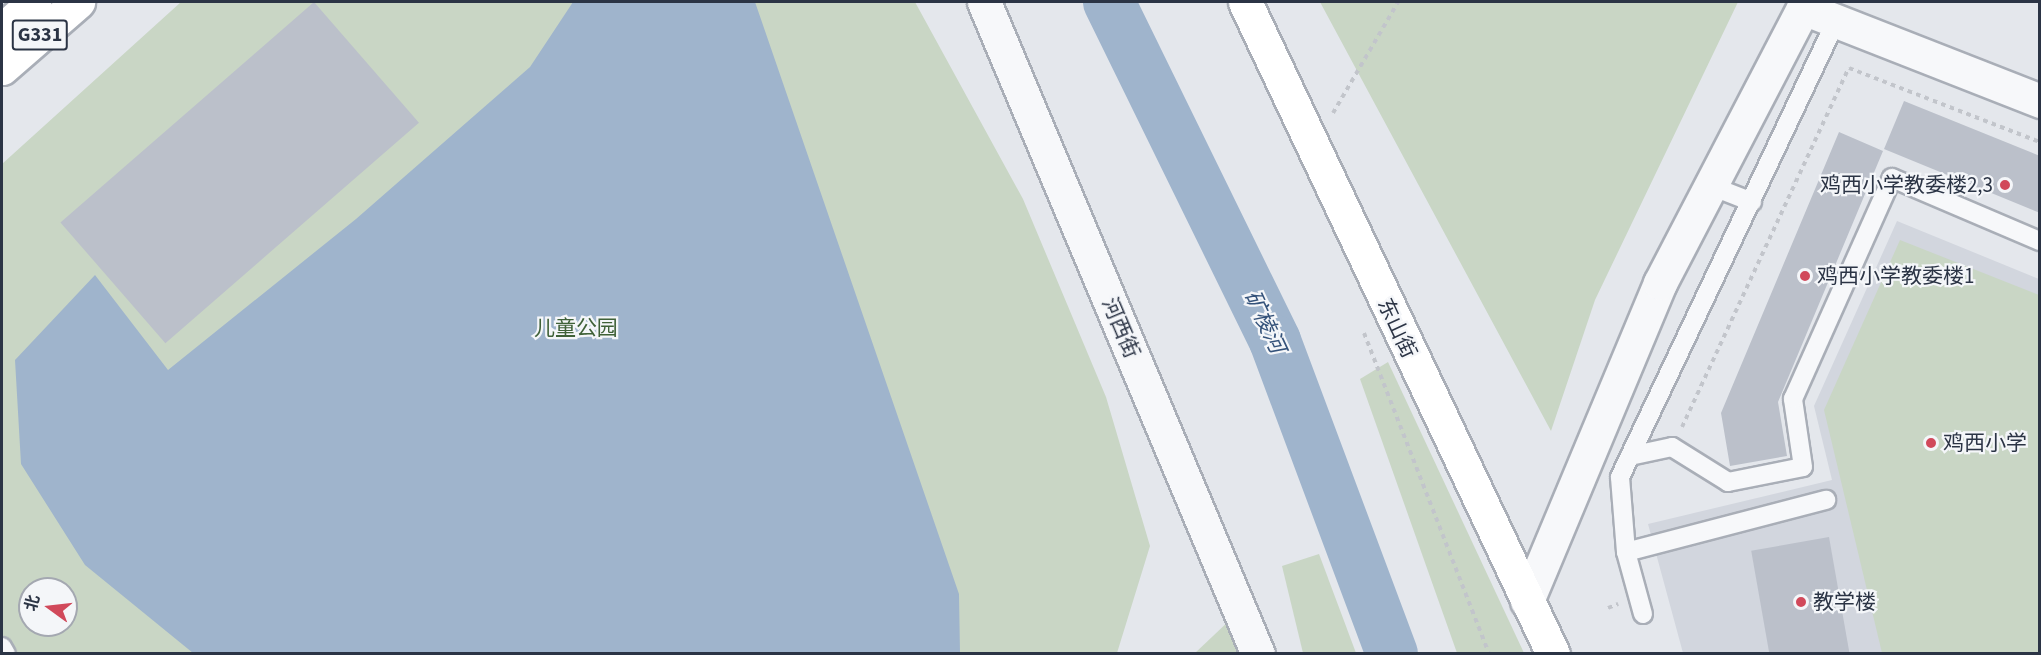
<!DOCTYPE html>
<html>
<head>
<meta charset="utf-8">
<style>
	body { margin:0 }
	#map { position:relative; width:2041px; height:655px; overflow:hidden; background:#e4e7ec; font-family:"Source Sans 3","Noto Sans SC",sans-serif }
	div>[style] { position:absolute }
	.built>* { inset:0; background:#d2d6de }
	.green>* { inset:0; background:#c9d6c5 }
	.water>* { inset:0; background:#9fb4cc }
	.river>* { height:52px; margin:-26px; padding:0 26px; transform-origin:26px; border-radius:26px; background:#9fb4cc }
	.building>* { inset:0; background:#bbc0ca; transform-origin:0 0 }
	.path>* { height:4px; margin-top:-2px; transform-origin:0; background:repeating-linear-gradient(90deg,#c2c5cb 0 4.5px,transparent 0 9px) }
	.roads { filter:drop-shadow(2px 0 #a9aeb7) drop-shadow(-2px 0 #a9aeb7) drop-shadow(0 2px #a9aeb7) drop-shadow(0 -2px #a9aeb7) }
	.service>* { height:18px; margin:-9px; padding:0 9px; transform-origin:9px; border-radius:9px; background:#f7f8fa }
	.minor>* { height:33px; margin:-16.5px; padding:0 16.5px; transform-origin:16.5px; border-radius:16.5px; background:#f7f8fa }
	.tertiary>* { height:33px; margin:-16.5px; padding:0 16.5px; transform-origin:16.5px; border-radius:16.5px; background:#f7f8fa }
	.secondary>* { height:33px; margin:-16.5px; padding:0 16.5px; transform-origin:16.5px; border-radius:16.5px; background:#fff }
	.trunk>* { height:33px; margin:-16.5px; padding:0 16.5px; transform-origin:16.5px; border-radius:16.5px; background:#fff }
	.dots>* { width:16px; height:16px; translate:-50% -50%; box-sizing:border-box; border:3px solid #f4f6f9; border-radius:50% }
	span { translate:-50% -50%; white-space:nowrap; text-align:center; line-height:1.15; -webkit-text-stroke:4.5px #f4f6f9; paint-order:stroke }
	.shield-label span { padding:2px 4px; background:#f4f6f9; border:2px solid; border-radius:4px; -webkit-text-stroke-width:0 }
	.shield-label { font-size:20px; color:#2b3445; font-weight:700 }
	.poi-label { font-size:21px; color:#2b3445 }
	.right { translate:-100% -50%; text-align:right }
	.left { translate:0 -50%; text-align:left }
	.park-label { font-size:21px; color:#3f6138 }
	.street-label { font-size:21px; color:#2b3445 }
	.water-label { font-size:22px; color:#34527a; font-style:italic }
	.frame { position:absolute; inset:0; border:3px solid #2b3445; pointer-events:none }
	.north { position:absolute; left:18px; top:577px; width:60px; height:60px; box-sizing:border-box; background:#f4f6f9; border:2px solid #a4a8b1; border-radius:50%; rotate:285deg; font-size:16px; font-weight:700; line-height:24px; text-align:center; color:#2b3445 }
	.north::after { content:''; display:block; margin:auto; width:21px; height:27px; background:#d1495b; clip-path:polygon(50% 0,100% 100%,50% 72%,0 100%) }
</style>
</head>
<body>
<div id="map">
	<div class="built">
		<div style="clip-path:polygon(1897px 221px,2039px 279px,2039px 653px,1683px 653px,1648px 524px,1832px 480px,1814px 406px)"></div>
	</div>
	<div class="green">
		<div style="clip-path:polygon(evenodd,181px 2px,915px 2px,1023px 199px,1106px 397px,1150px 546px,1117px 653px,2px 653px,2px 164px,181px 2px,30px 589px,66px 589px,66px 625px,30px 625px,30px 589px)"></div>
		<div style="clip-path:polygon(1320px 2px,1738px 2px,1595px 300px,1551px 431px)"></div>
		<div style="clip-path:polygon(1900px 240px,2039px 295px,2039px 653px,1882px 653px,1824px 410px)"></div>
		<div style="clip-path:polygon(1388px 362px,1524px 653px,1457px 653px,1360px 379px)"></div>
		<div style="clip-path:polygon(1319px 554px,1356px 653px,1303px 653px,1282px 566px)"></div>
		<div style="clip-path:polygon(1232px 618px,1248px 654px,1194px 654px)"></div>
	</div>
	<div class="water">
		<div style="clip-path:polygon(573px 2px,755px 2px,959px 594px,960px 653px,193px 653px,85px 565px,21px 464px,15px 360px,95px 275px,168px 370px,356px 219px,530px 67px)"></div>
	</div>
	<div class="river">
		<div style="left:1109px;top:2px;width:377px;rotate:63.9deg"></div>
		<div style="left:1275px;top:341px;width:334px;rotate:69.5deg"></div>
	</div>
	<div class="building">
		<div style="left:314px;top:2px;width:160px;height:336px;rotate:49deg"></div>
		<div style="clip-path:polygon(1904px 101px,2040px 156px,2040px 213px,1884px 149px)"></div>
		<div style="clip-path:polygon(1839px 132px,1883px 151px,1778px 402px,1787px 456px,1730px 466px,1721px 413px)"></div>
		<div style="left:1829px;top:537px;width:119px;height:79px;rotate:80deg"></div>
	</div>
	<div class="path">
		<div style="left:1333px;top:113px;width:129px;rotate:-59.6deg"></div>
		<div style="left:1364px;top:333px;width:344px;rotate:68.7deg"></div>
		<div style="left:1682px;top:427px;width:396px;rotate:-65.1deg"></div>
		<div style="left:1849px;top:68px;width:205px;rotate:21.2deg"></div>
		<div style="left:1608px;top:608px;width:11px;rotate:-22deg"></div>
	</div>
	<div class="roads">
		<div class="service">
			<div style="left:1711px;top:186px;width:44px;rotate:21.3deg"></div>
			<div style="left:1630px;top:456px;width:43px;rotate:-12.1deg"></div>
			<div style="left:1672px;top:447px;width:66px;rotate:32deg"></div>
			<div style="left:1728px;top:482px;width:76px;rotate:-11.3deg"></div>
			<div style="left:1803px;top:467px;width:69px;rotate:-98.4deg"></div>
			<div style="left:1793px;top:399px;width:242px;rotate:-65.9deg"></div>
			<div style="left:1892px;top:178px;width:161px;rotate:23.1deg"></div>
			<div style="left:1626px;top:552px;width:207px;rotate:-14.6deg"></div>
			<div style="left:1643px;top:614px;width:64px;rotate:-105.3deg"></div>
			<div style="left:1626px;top:552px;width:75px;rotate:-94.6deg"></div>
			<div style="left:1620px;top:477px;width:505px;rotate:-64.65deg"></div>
			<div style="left:2px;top:647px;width:8px;rotate:60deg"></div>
		</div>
		<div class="minor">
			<div style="left:984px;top:2px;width:707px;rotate:67.21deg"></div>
			<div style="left:1803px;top:8px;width:255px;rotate:21.4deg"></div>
		</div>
		<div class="tertiary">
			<div style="left:1527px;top:601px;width:345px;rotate:-67.3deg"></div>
			<div style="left:1660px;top:283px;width:317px;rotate:-62.5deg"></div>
		</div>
		<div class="secondary">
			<div style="left:1245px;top:2px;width:721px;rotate:64.71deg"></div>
		</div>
		<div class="trunk">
			<div style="left:2px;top:30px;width:43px;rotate:-41.2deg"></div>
			<div style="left:2px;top:68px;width:101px;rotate:-41deg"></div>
		</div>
	</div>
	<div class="dots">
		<div style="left:2005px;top:185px;background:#d1495b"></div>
		<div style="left:1805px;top:276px;background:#d1495b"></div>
		<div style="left:1931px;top:443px;background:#d1495b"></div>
		<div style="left:1801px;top:602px;background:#d1495b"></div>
	</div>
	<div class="shield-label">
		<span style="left:40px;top:35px">G331</span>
	</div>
	<div class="poi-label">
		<span class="right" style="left:1993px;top:185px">鸡西小学教委楼2,3</span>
		<span class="left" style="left:1817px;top:276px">鸡西小学教委楼1</span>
		<span class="left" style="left:1943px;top:443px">鸡西小学</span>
		<span class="left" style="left:1813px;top:602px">教学楼</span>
	</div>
	<div class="park-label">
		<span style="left:576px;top:328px">儿童公园</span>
	</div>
	<div class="street-label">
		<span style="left:1121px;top:328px;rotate:67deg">河西街</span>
		<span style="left:1397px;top:328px;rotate:65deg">东山街</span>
	</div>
	<div class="water-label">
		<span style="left:1264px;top:322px;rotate:65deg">矿棱河</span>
	</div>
	<div class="frame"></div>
	<div class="north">北</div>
</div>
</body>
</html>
